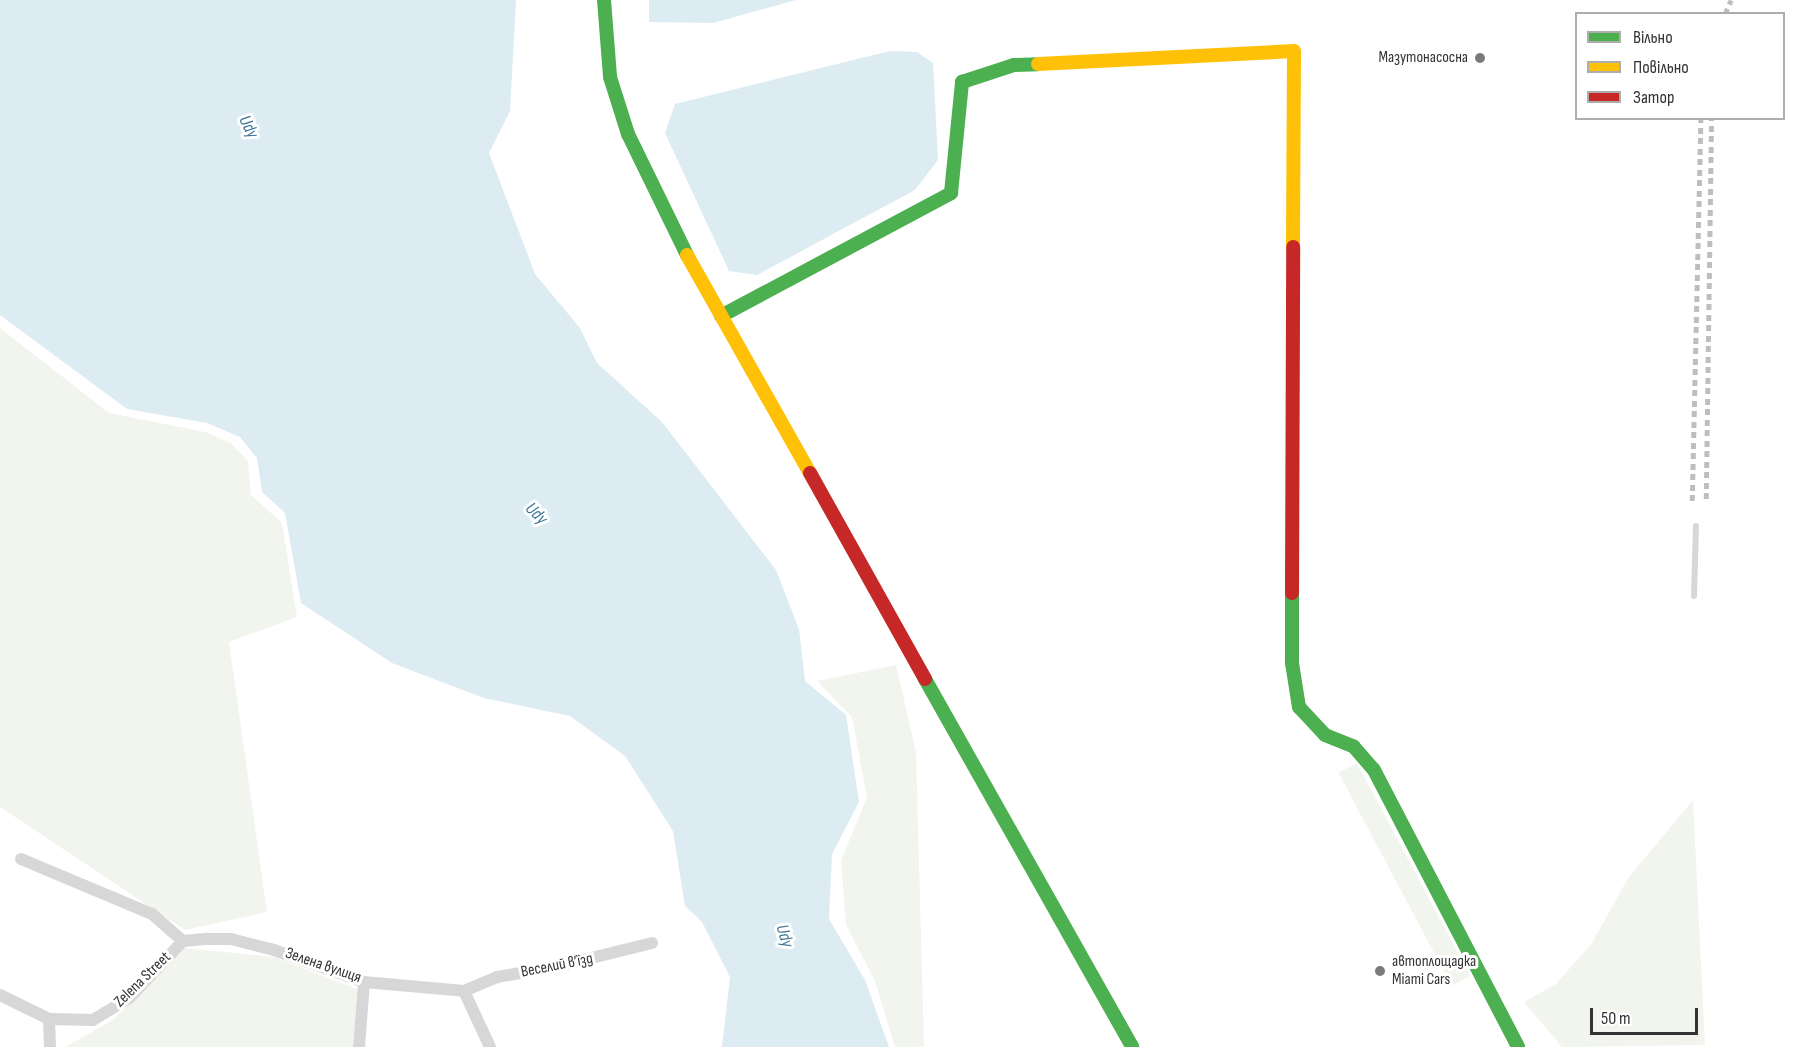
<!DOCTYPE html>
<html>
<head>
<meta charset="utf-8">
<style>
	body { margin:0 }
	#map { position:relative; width:1797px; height:1047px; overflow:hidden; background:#fff; font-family:"Sofia Sans Condensed",sans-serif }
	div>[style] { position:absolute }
	.green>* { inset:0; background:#f1f5ed; transform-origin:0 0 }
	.water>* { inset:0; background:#ddebf3 }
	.lane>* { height:6px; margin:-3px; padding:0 3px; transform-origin:3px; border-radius:3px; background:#d7d7d7 }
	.street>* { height:12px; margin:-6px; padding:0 6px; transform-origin:6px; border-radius:6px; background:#d7d7d7 }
	.fast>* { height:14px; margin:-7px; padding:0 7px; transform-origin:7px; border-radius:7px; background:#4caf50 }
	.slow>* { height:14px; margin:-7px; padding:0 7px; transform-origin:7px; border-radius:7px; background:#ffc107 }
	.jam>* { height:14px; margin:-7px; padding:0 7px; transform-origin:7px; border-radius:7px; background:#c62828 }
	.rail>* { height:4.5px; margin-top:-2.25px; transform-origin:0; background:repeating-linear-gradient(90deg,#bebebe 0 6px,transparent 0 10.5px) }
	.dots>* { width:16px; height:16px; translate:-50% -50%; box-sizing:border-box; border:3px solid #fff; border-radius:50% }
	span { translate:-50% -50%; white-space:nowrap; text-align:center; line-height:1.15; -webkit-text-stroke:6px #fff; paint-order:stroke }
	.poi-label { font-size:16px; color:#333 }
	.right { translate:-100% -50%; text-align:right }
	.left { translate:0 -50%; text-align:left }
	.street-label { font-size:16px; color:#333 }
	.water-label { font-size:18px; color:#3f7597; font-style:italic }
	.legend { position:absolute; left:1575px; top:12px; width:210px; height:108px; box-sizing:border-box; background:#fff; border:2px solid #adadad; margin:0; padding:8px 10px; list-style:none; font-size:18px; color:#333 }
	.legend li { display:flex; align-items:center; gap:12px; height:30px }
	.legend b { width:30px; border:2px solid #adadad }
	.scale { position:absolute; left:1590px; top:1008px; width:108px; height:27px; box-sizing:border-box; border:3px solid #333; border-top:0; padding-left:8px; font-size:18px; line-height:21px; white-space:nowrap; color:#333; -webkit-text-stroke:4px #fff; paint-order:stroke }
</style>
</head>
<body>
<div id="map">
	<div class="green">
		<div style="clip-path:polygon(0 328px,109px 413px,205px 432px,231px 443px,248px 461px,251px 495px,282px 523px,297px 617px,229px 642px,267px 912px,185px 930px,0 807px)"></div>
		<div style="clip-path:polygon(896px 665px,916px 752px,924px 1047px,895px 1047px,875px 981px,846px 925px,841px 860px,867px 798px,852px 717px,817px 681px)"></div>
		<div style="left:1357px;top:763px;width:241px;height:21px;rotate:62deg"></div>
		<div style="clip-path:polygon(1693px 800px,1705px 1045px,1562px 1047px,1524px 1002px,1556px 984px,1592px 943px,1628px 878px)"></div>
		<div style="clip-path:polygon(185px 948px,274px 957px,357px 989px,353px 1047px,65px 1047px,113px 1020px)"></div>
	</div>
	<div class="water">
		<div style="clip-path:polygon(0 0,516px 0,510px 111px,489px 153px,535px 274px,580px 328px,597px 363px,662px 422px,776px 570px,799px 629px,805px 681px,846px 715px,859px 802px,832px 854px,829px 919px,865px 980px,889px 1047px,722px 1047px,730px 977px,702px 922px,685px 906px,673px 831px,625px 756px,570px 716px,484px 698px,392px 663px,301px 603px,285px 513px,262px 492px,257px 458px,240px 437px,207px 423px,127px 409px,0 315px)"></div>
		<div style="clip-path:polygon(649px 0,796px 0,713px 23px,649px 22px)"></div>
		<div style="clip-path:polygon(890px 51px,917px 52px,933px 63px,938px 160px,915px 190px,757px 275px,729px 271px,665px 133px,675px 104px)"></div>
	</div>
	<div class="lane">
		<div style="left:1694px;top:596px;width:70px;rotate:-88.4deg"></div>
	</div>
	<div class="street">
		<div style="left:21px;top:859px;width:142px;rotate:22.8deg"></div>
		<div style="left:152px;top:914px;width:41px;rotate:41.1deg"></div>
		<div style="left:464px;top:991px;width:62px;rotate:65.1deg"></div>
		<div style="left:0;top:995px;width:55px;rotate:26.1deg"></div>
		<div style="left:49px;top:1019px;width:44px;rotate:1.3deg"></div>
		<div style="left:93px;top:1020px;width:42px;rotate:-31.4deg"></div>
		<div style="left:129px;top:998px;width:79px;rotate:-46.5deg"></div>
		<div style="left:183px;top:941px;width:25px;rotate:-5deg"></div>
		<div style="left:208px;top:939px;width:23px"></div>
		<div style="left:231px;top:939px;width:44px;rotate:14.3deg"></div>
		<div style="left:274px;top:950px;width:96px;rotate:19.6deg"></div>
		<div style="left:364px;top:982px;width:100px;rotate:5.1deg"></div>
		<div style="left:464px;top:991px;width:36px;rotate:-23deg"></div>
		<div style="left:497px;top:977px;width:59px;rotate:-9.8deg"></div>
		<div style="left:555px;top:967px;width:100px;rotate:-13.9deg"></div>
		<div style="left:49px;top:1019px;width:28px;rotate:88deg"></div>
		<div style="left:359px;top:1047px;width:65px;rotate:-85.6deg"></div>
	</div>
	<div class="fast">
		<div style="left:604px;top:0;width:77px;rotate:85.5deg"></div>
		<div style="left:610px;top:77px;width:60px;rotate:72.5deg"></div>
		<div style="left:628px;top:134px;width:135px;rotate:64deg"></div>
		<div style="left:721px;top:316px;width:261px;rotate:-28.1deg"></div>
		<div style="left:951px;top:193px;width:112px;rotate:-84.3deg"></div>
		<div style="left:962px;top:82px;width:55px;rotate:-18.1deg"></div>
		<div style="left:1014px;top:65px;width:24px;rotate:-2deg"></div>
		<div style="left:1292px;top:593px;width:70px;rotate:90deg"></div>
		<div style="left:1292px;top:663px;width:45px;rotate:81deg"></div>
		<div style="left:1299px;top:707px;width:38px;rotate:47deg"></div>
		<div style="left:1325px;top:735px;width:31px;rotate:22deg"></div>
		<div style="left:1354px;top:747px;width:30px;rotate:49deg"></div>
		<div style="left:1374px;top:770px;width:312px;rotate:62.5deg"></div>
		<div style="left:925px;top:679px;width:422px;rotate:60.6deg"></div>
	</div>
	<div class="slow">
		<div style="left:1038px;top:64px;width:256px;rotate:-2.9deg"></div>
		<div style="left:1294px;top:51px;width:196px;rotate:90.3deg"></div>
		<div style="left:687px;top:255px;width:250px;rotate:60.6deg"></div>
	</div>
	<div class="jam">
		<div style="left:810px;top:473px;width:236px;rotate:60.8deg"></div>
		<div style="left:1292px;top:593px;width:346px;rotate:-89.8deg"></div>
	</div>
	<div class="rail">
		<div style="left:1725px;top:14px;width:15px;rotate:-67deg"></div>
		<div style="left:1706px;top:499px;width:381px;rotate:-89.2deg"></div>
		<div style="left:1692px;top:501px;width:383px;rotate:-88.7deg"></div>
	</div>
	<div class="dots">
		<div style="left:1480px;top:58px;background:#7a7a7a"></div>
		<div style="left:1380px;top:971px;background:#7a7a7a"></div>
	</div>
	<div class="poi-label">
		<span class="right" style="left:1468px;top:58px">Мазутонасосна</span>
		<span class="left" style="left:1392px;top:971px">автоплощадка<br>Miami Cars</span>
	</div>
	<div class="street-label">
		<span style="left:323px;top:966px;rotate:19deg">Зелена вулиця</span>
		<span style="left:557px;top:966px;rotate:-11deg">Веселий в’їзд</span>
		<span style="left:143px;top:980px;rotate:-44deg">Zelena Street</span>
	</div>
	<div class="water-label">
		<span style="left:248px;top:127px;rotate:63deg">Udy</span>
		<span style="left:536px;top:514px;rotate:45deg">Udy</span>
		<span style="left:784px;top:936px;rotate:73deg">Udy</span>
	</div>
	<ul class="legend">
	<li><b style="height:8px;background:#4caf50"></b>Вільно</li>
	<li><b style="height:8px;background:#ffc107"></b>Повільно</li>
	<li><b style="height:8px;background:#c62828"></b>Затор</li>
	</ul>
	<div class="scale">50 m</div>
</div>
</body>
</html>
